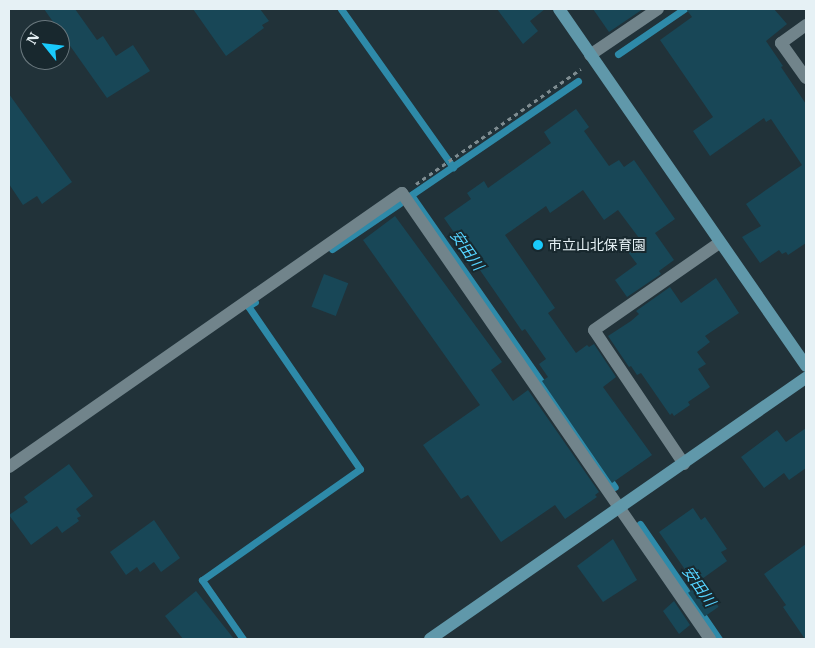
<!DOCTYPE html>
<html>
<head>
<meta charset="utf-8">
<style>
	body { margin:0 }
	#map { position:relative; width:815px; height:648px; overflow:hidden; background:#213239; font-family:"IBM Plex Serif","Noto Sans JP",serif }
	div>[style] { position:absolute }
	.stream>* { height:7px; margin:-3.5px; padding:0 3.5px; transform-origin:3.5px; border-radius:3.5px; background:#2e8aa9 }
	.building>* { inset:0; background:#184757; transform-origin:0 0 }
	.path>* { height:3px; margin-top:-1.5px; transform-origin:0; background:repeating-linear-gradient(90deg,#7e8c91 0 4px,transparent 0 8px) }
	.street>* { height:12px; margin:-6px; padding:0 6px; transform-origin:6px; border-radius:6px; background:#71848b }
	.secondary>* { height:12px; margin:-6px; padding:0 6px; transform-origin:6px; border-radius:6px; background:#6098aa }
	.dots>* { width:14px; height:14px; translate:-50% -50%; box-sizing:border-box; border:2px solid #18282e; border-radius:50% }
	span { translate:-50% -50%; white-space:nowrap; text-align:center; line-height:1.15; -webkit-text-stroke:4px #18282e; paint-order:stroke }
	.poi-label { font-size:14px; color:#e6f1f5 }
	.left { translate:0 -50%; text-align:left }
	.water-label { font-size:15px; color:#55d3ff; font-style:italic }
	.frame { position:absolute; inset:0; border:10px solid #e6f1f5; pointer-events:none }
	.north { position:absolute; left:20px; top:20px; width:50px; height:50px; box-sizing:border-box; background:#18282e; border:1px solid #6a787e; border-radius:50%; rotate:299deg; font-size:14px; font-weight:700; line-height:20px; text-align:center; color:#e6f1f5 }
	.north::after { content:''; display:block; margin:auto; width:18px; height:22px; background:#19cafc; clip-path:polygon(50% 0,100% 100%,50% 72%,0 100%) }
</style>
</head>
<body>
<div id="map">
	<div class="stream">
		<div style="left:341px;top:9px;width:194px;rotate:54.7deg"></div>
		<div style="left:618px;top:54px;width:80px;rotate:-34.3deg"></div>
		<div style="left:578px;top:81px;width:202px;rotate:145.7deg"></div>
		<div style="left:411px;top:195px;width:356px;rotate:55.1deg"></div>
		<div style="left:332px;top:249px;width:82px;rotate:-34.1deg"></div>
		<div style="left:640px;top:524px;width:140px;rotate:55.5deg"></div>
		<div style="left:243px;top:639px;width:72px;rotate:-124.8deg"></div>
		<div style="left:202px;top:580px;width:193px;rotate:-35.1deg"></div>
		<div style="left:360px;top:469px;width:198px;rotate:-124.5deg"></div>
		<div style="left:248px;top:306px;width:8px;rotate:-30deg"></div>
	</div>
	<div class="building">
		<div style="clip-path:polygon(44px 9px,75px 9px,97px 40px,103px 36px,116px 56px,133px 45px,150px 71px,107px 98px)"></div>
		<div style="clip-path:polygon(193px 9px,260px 9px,269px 21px,262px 25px,264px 28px,226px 56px)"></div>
		<div style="clip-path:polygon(497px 9px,545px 9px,530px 21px,538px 31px,523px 44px)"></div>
		<div style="clip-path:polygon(593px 9px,643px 9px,609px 32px)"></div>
		<div style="clip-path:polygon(686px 9px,774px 9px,787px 24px,766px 41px,783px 66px,781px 67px,806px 104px,806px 243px,788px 255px,786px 252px,782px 254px,779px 250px,760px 263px,742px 237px,761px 226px,746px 204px,802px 165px,771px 119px,766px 122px,764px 118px,710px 156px,693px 131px,713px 117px,660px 40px,692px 17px)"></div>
		<div style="clip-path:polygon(9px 94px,72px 182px,42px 204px,37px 196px,23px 205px,9px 184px)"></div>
		<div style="clip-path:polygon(576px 109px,589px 127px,584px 131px,609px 166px,619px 160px,624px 167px,634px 160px,675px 219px,655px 233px,674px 260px,659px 271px,661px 274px,627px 297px,615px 280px,637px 264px,625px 248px,639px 238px,618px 210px,604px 220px,583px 190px,550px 213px,546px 206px,505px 235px,555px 308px,548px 313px,576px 353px,587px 345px,589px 347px,594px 344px,616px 377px,603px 387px,652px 455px,612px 483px,542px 381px,548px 377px,539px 364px,546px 359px,525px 329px,522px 331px,444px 218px,471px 199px,467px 193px,484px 181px,488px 188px,551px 143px,544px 132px)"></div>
		<div style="clip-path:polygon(395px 216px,502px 362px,491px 370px,513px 401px,528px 390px,599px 492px,595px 495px,597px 497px,565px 519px,555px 505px,501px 542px,468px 495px,461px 499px,423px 445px,480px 405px,363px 240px)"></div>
		<div style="left:324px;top:274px;width:26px;height:35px;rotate:21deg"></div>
		<div style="clip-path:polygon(716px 278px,739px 313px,705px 336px,710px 342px,697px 352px,706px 364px,698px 369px,710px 387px,688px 402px,690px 405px,674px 416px,672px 413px,670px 415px,641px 373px,637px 375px,631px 366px,629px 367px,608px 336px,631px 321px,639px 314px,636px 311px,670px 287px,681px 303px)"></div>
		<div style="clip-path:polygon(806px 428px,806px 468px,789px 480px,784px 473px,764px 488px,741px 457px,777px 430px,786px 442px)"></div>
		<div style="clip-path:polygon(69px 464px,93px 496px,76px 509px,81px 516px,77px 518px,79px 521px,62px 533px,57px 526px,31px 545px,9px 515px,28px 502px,24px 497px)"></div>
		<div style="clip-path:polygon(693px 508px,701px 520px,705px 517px,727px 549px,721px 552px,727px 561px,695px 584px,659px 532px)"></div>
		<div style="clip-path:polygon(154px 520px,180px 558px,161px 572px,154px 562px,140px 572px,137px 567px,126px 575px,110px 552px)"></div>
		<div style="clip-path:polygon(613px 539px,637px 580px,603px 602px,577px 566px)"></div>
		<div style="clip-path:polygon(806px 544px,806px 639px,805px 639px,783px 607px,786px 605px,764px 574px)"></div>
		<div style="left:702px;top:583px;width:29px;height:17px;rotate:55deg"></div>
		<div style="clip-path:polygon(196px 591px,234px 639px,183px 639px,165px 616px)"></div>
		<div style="clip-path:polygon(674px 601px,690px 625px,679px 634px,663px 611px)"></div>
	</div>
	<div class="path">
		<div style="left:416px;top:184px;width:201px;rotate:-34.9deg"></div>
	</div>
	<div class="street">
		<div style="left:806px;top:25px;width:31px;rotate:144deg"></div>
		<div style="left:781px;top:43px;width:43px;rotate:54.5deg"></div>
		<div style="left:590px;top:55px;width:82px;rotate:-34.1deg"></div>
		<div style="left:684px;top:464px;width:161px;rotate:-123.9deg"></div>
		<div style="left:594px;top:330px;width:152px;rotate:-34.8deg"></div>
		<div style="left:9px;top:467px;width:479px;rotate:-34.9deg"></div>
		<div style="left:402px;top:193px;width:542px;rotate:55.37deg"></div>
	</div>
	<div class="secondary">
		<div style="left:559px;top:9px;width:434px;rotate:55.3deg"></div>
		<div style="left:430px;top:639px;width:458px;rotate:-34.8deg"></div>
	</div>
	<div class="dots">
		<div style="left:538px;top:245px;background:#19cafc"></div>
	</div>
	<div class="poi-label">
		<span class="left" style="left:548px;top:245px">市立山北保育園</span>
	</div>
	<div class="water-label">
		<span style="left:467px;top:250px;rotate:55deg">安田川</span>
		<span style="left:699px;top:586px;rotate:55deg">安田川</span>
	</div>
	<div class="frame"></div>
	<div class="north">N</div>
</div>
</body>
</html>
